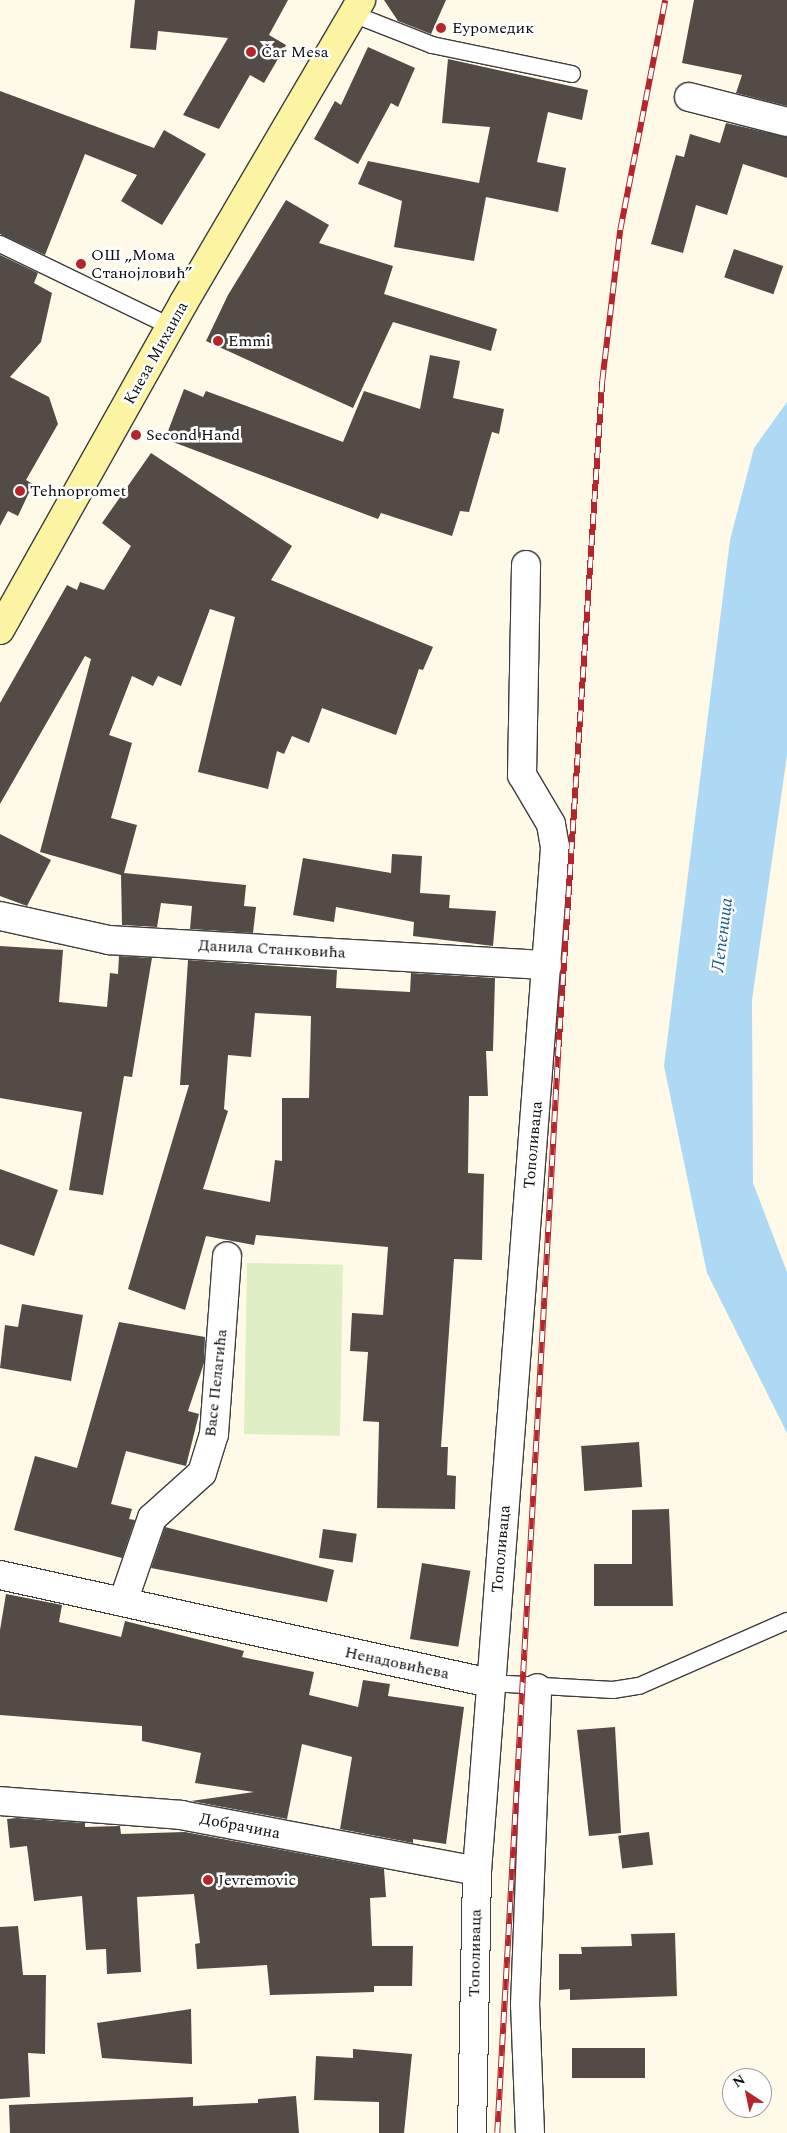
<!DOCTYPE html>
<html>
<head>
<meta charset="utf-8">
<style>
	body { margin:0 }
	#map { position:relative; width:787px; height:2133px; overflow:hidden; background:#fffae7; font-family:Spectral,serif }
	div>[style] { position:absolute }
	.pitch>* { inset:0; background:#dfeec4; transform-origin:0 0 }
	.water>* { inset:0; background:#add9f4 }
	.building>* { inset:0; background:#524b46; transform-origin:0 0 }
	.roads { filter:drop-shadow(1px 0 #3d3d3d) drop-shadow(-1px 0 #3d3d3d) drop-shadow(0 1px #3d3d3d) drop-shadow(0 -1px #3d3d3d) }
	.lane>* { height:16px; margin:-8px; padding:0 8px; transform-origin:8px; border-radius:8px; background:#fff }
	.street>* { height:28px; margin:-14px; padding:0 14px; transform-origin:14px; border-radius:14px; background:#fff }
	.secondary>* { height:28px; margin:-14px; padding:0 14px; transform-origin:14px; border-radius:14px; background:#fdf4a3 }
	.rail>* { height:5.5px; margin-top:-2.75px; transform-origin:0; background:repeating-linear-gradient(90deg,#fff 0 11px,#b5262c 0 22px); box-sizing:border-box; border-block:1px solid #b5262c }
	.dots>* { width:14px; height:14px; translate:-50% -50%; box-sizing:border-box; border:2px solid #fff; border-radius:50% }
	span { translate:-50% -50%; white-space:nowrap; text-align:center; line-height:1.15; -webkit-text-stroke:5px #fff; paint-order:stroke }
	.poi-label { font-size:16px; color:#0a0a0a }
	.left { translate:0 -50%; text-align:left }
	.street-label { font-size:16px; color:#0a0a0a }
	.water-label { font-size:18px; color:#175e97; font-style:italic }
	.north { position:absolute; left:722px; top:2068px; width:50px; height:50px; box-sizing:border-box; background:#fff; border:1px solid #9d9d9d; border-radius:50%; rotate:326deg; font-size:14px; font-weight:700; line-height:20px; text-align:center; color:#0a0a0a }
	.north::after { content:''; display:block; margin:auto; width:18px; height:22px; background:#b5262c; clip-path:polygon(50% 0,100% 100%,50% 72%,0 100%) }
</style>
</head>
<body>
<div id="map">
	<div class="pitch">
		<div style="left:247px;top:1263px;width:96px;height:171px;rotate:1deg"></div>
	</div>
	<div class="water">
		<div style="clip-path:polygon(787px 402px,787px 755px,752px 1000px,753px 1183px,787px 1272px,787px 1433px,707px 1273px,664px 1066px,730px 540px,754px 448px)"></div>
	</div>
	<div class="building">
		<div style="clip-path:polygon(135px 0,288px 0,269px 35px,286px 45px,264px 83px,250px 75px,219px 129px,183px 115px,228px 38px,158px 31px,156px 50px,130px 48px)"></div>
		<div style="clip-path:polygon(384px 0,446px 0,431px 34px,398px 21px)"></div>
		<div style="clip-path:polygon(694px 0,787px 0,787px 106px,736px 93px,742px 75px,682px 63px)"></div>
		<div style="clip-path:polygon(368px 47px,415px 68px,398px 107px,391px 103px,358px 164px,314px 139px,335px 101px,341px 105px)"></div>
		<div style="clip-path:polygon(448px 59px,588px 90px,582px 120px,548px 112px,537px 162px,566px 168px,558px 212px,486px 197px,474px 261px,394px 247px,402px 201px,358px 184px,368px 161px,479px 183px,490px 127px,442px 123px)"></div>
		<div style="clip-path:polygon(0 91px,154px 148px,164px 130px,206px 154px,162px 225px,121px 201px,137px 175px,85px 154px,45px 255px,0 234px)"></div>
		<div style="clip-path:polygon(726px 123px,787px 137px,787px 178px,743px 164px,727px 215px,696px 205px,683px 253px,651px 244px,676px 155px,684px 157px,690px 134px,720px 143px)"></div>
		<div style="clip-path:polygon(286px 200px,329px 225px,319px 243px,393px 266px,384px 294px,497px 329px,491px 351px,393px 322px,353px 408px,206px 341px,228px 295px)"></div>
		<div style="left:734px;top:249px;width:52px;height:30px;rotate:19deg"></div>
		<div style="clip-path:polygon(0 255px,38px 273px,34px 283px,52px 293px,41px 342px,10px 377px,49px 397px,58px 424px,26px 480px,33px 484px,18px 516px,8px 511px,0 526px)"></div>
		<div style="clip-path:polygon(430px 355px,460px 361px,453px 398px,504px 409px,499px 434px,492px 432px,469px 512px,460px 511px,452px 536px,381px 513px,378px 519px,165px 439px,184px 389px,203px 397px,206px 391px,343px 442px,364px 391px,420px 409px)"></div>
		<div style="clip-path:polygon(151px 453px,292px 546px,271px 580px,433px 647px,423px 670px,419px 669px,396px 735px,322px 708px,309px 743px,292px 736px,284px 754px,277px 751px,268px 789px,198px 772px,235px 617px,210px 609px,181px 686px,158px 676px,153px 686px,132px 676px,109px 735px,132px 743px,111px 818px,137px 825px,124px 873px,246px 885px,244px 906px,256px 907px,253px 933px,190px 929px,192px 906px,161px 903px,157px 927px,122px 925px,121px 875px,40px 852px,91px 659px,85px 656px,0 804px,0 703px,67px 585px,77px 590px,80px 582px,104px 590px,131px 546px,102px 523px)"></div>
		<div style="clip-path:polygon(0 834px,51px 860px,27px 906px,0 896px)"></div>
		<div style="clip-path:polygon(392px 854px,422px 856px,420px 893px,450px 895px,449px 908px,496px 911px,493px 946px,413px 936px,414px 922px,336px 907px,334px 922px,293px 915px,303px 858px,391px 873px)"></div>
		<div style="clip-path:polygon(0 946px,63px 950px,59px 1002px,107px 1007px,110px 973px,118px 974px,119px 956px,152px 958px,132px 1077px,124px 1076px,103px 1195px,69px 1190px,82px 1112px,0 1098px)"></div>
		<div style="clip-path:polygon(evenodd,188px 960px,337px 970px,336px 988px,410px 992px,411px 973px,495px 978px,493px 1051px,486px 1051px,488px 1096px,469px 1096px,468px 1173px,484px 1174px,482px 1260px,454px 1259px,441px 1447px,448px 1447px,447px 1475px,456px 1476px,455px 1509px,377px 1508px,379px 1422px,363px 1421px,368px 1352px,350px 1351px,352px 1313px,383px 1315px,388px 1247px,256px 1235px,254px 1245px,206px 1236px,185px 1310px,128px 1289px,189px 1085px,180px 1085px,188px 960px,255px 1013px,311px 1016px,309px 1098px,282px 1098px,282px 1161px,275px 1160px,270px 1202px,203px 1189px,228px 1111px,224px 1109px,228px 1055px,251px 1057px,255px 1013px)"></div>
		<div style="clip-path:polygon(0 1169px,58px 1190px,34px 1256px,0 1244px)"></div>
		<div style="clip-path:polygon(22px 1304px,83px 1315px,71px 1381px,0 1368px,5px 1325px,18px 1327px)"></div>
		<div style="clip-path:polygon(119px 1322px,205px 1337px,204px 1363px,188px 1411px,199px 1414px,186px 1466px,126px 1451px,111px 1504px,132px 1509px,129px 1519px,135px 1520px,122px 1558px,14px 1530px,35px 1456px,77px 1468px)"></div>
		<div style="left:639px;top:1442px;width:45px;height:58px;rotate:86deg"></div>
		<div style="clip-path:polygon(669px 1509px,673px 1606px,594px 1606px,594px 1564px,632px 1564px,632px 1510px)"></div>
		<div style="clip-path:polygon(165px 1527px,334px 1570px,327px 1602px,151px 1568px)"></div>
		<div style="left:323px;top:1529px;width:34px;height:29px;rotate:8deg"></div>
		<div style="left:422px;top:1563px;width:49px;height:77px;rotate:9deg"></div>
		<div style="clip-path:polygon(6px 1594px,62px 1605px,59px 1622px,121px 1637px,125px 1621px,244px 1651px,242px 1657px,314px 1672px,309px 1695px,358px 1707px,363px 1680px,390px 1684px,388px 1696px,464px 1707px,446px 1844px,413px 1839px,413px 1843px,340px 1829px,352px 1757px,302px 1744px,287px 1819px,191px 1801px,254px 1792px,195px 1783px,201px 1753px,142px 1741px,142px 1726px,0 1715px,0 1630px)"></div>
		<div style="clip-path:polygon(615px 1727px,621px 1833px,589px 1836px,577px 1730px)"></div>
		<div style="clip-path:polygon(17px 1818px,85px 1823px,85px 1827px,120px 1826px,121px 1834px,185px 1832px,384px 1869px,386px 1897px,370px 1898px,372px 1946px,413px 1946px,412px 1986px,374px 1986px,374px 1992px,270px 1995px,267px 1965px,197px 1969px,195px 1944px,200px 1943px,194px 1894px,137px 1897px,141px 1972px,107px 1974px,106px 1949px,86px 1950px,82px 1896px,34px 1901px,27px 1846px,10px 1848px,7px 1819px)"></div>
		<div style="left:649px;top:1832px;width:33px;height:31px;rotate:83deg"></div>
		<div style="clip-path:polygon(18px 1926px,23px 1975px,46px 1975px,45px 2054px,28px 2053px,30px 2097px,0 2099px,0 1927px)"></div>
		<div style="clip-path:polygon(675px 1933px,677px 1996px,570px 2000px,570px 1989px,559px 1990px,559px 1954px,582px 1954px,581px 1947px,632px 1946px,631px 1934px)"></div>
		<div style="clip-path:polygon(191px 2009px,192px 2064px,102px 2058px,97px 2023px)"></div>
		<div style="left:572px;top:2048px;width:73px;height:30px"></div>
		<div style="clip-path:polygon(353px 2049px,412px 2054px,404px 2133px,379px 2133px,379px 2102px,314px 2100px,316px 2056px,353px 2058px)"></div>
		<div style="clip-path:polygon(296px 2096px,299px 2133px,10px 2133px,9px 2105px,193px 2097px,193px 2106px,258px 2103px,258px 2099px)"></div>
	</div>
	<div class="roads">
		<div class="lane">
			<div style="left:353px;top:14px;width:85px;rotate:21.4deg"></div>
			<div style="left:432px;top:45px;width:143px;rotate:11.7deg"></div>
			<div style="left:0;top:244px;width:189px;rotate:25.8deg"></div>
			<div style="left:490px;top:1683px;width:123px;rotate:3.3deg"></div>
			<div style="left:613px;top:1690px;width:26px;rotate:-9deg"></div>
			<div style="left:639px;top:1686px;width:162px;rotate:-23.7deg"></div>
		</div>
		<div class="street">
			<div style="left:689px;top:97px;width:101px;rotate:14.3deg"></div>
			<div style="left:0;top:916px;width:112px;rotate:12.4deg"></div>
			<div style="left:109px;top:940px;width:439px;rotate:3.3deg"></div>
			<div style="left:0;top:1575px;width:502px;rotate:12.43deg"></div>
			<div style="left:123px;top:1602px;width:89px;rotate:-71deg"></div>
			<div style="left:152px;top:1518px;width:67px;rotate:-42deg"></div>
			<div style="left:202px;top:1473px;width:41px;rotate:-72.9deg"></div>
			<div style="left:214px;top:1434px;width:178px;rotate:-85.8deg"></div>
			<div style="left:0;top:1801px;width:182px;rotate:4.4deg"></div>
			<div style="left:181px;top:1815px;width:301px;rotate:10.7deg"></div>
			<div style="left:472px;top:2133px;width:262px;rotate:-88.9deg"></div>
			<div style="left:477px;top:1871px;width:1027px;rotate:-85.64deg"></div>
			<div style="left:555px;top:847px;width:23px;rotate:-100deg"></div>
			<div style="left:551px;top:824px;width:57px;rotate:-120.6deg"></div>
			<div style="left:522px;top:775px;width:210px;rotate:-88.9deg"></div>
			<div style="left:530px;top:2133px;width:128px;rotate:-92.2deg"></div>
			<div style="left:525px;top:2005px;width:317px;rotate:-87.8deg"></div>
		</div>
		<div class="secondary">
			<div style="left:0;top:630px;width:376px;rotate:-60.7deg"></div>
			<div style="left:184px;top:302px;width:350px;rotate:-59.6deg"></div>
		</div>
	</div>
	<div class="rail">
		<div style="left:497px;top:2133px;width:1084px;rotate:-86.77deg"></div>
		<div style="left:558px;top:1051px;width:671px;rotate:-86.24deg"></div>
		<div style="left:602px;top:381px;width:152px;rotate:-83.2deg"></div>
		<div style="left:620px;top:230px;width:234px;rotate:-78.9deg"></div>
	</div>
	<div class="dots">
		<div style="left:441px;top:28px;background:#b5262c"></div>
		<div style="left:251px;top:52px;background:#b5262c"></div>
		<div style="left:81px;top:264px;background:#b5262c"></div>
		<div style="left:218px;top:341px;background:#b5262c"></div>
		<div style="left:136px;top:435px;background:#b5262c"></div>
		<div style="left:20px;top:491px;background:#b5262c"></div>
		<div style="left:208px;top:1880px;background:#b5262c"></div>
	</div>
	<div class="poi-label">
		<span class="left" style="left:452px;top:28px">Еуромедик</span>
		<span class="left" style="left:261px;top:52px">Čar Mesa</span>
		<span class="left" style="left:91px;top:264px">ОШ „Мома<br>Станојловић”</span>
		<span class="left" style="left:228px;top:341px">Emmi</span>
		<span class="left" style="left:146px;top:435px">Second Hand</span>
		<span class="left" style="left:30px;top:491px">Tehnopromet</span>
		<span class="left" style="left:218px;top:1880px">Jevremovic</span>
	</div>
	<div class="street-label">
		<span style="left:156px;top:353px;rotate:-61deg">Кнеза Михаила</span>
		<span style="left:272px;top:949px;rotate:3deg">Данила Станковића</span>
		<span style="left:533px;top:1145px;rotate:-85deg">Тополиваца</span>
		<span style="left:216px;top:1383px;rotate:-84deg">Васе Пелагића</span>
		<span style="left:501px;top:1549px;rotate:-85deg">Тополиваца</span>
		<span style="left:397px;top:1663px;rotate:12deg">Ненадовићева</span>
		<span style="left:240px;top:1826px;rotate:11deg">Добрачина</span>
		<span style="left:475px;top:1953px;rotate:-89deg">Тополиваца</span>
	</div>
	<div class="water-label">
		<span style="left:723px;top:935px;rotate:-83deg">Лепеница</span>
	</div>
	<div class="north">N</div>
</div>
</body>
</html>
